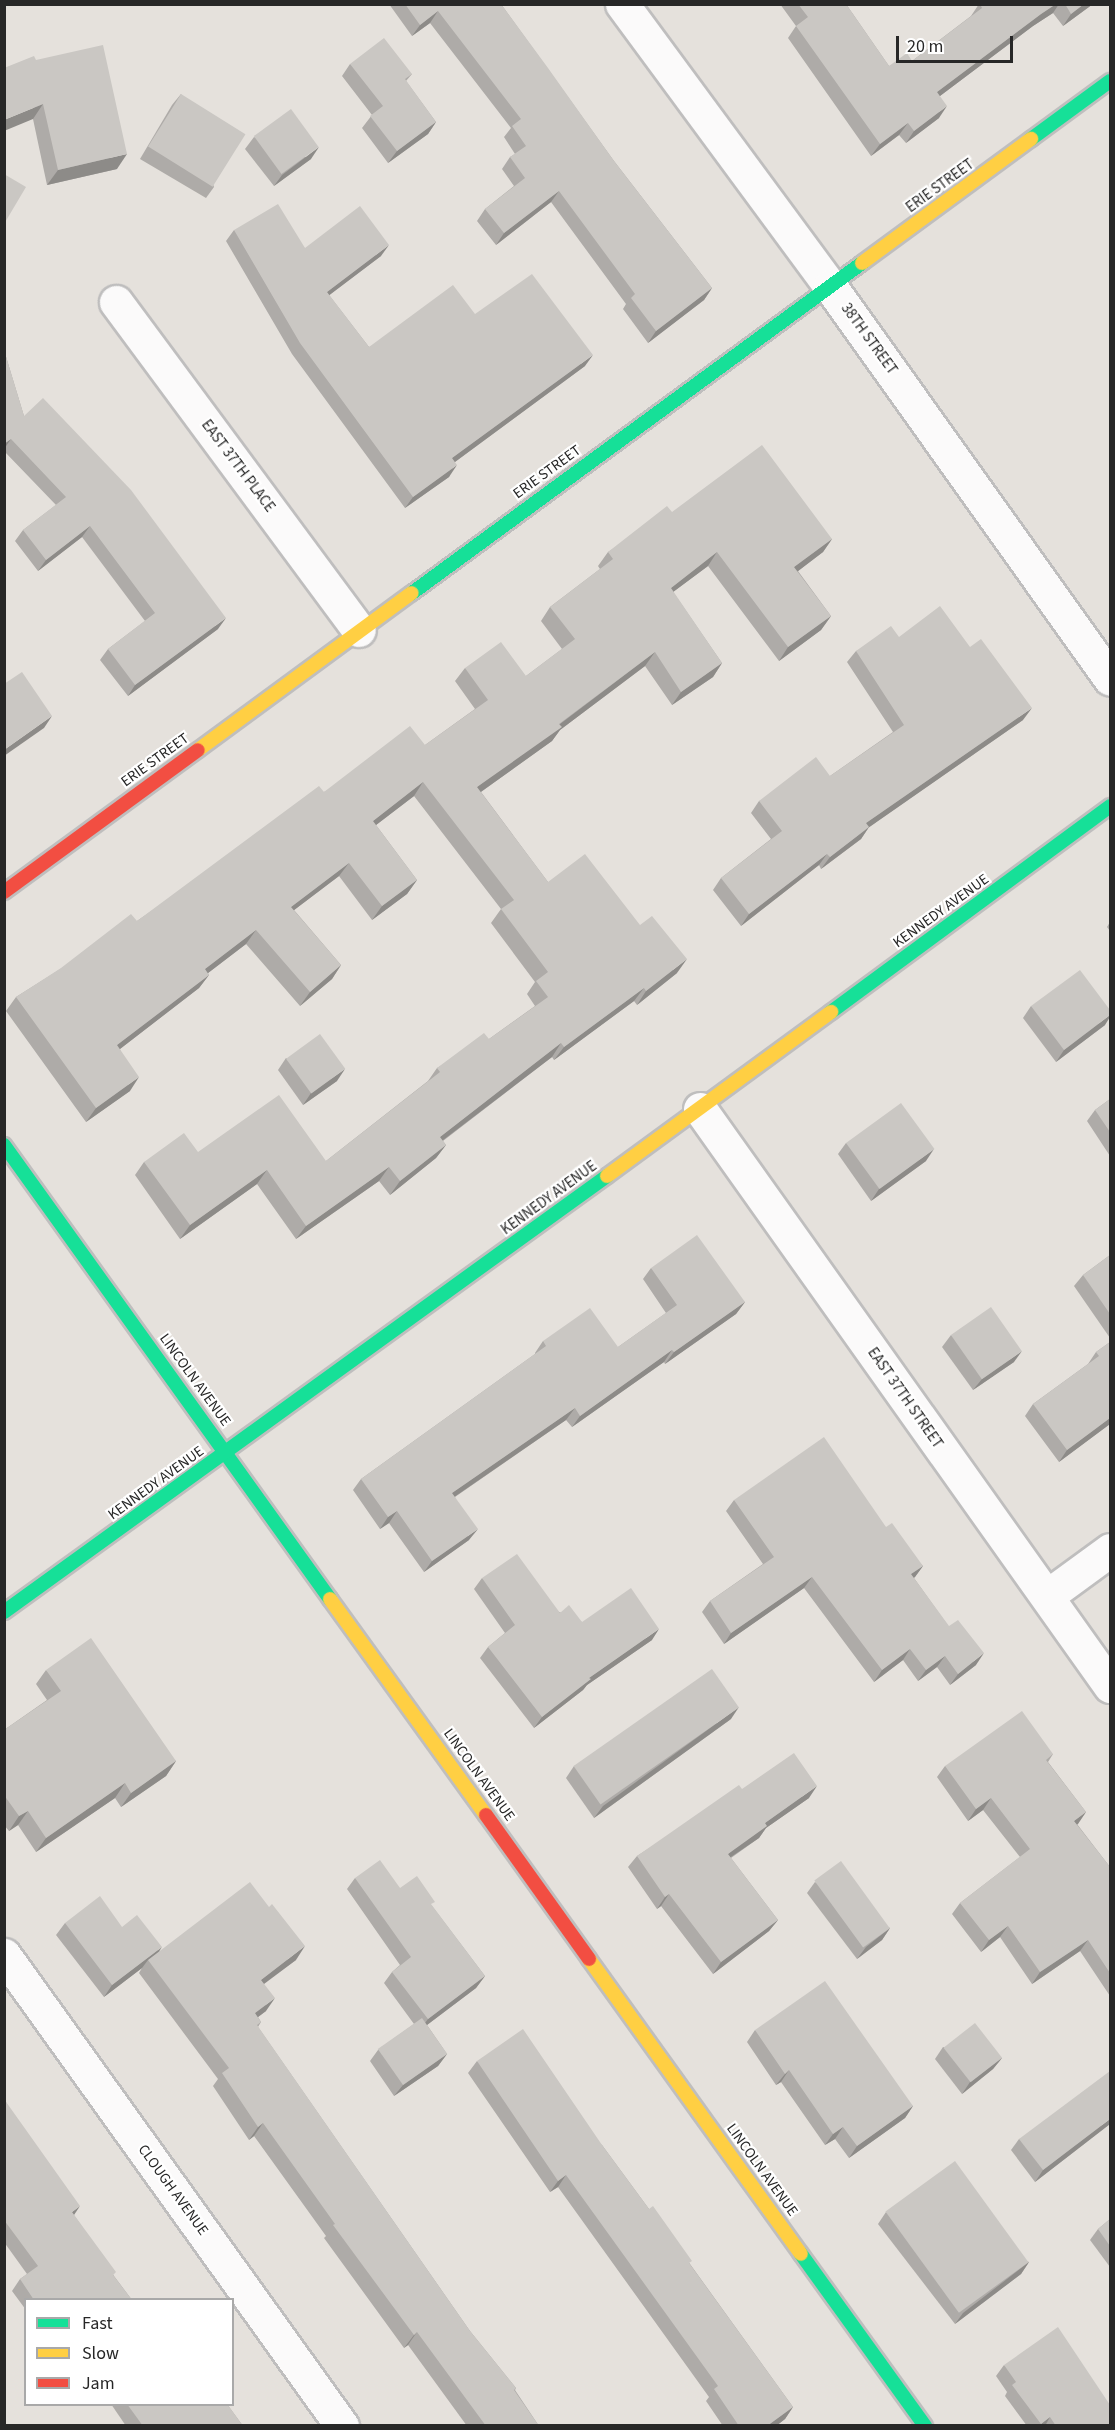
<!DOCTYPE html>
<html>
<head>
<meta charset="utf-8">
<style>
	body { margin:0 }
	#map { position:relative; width:1115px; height:2430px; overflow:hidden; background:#e5e1dc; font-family:"Source Sans 3",sans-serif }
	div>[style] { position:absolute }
	.roads { filter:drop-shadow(2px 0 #bfbebe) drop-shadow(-2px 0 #bfbebe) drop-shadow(0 2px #bfbebe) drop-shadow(0 -2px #bfbebe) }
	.street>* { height:33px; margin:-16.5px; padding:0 16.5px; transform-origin:16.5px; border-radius:16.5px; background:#fbfafa }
	.fast>* { height:14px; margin:-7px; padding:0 7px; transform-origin:7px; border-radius:7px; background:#16e098 }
	.slow>* { height:14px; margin:-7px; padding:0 7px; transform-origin:7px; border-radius:7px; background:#ffcf43 }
	.jam>* { height:14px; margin:-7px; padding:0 7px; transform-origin:7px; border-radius:7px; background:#f24e42 }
	.wall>* { inset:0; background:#aeaba8 }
	.shaded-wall>* { inset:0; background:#8d8b88 }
	.building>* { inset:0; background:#cac7c3; transform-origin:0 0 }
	span { translate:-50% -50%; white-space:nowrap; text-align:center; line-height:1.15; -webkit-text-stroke:4.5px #fff; paint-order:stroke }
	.street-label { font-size:15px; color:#272727 }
	.frame { position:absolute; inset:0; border:6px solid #272727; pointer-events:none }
	.legend { position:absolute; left:24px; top:2298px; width:210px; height:108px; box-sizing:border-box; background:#fff; border:2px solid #a9a9a9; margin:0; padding:8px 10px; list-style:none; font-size:18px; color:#272727 }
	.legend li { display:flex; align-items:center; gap:12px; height:30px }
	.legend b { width:30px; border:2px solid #a9a9a9 }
	.scale { position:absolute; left:896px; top:36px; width:117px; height:27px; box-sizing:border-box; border:3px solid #272727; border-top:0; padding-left:8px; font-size:18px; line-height:21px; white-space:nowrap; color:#272727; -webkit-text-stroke:4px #fff; paint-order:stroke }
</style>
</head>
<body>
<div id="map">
	<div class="roads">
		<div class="street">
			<div style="left:622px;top:4px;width:350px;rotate:53.6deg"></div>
			<div style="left:830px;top:286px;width:482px;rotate:54.5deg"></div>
			<div style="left:116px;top:302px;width:408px;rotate:53.5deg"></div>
			<div style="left:700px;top:1109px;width:708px;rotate:54.6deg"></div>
			<div style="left:1047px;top:1596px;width:78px;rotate:-36.1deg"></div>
			<div style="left:4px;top:1955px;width:580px;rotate:54.34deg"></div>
		</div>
		<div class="fast">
			<div style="left:1031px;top:139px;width:98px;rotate:-36.3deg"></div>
			<div style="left:412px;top:593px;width:558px;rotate:-36.25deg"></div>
			<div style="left:831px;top:1012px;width:347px;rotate:-36.4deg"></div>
			<div style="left:4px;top:1145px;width:559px;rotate:54.32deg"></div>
			<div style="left:4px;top:1612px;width:744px;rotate:-35.87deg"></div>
			<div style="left:801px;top:2254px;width:212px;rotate:54.2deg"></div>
		</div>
		<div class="slow">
			<div style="left:862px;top:263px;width:210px;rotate:-36.3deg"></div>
			<div style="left:198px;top:750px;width:265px;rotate:-36.3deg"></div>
			<div style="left:607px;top:1176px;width:278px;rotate:-36.2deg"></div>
			<div style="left:330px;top:1599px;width:266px;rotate:54.2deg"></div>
			<div style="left:589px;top:1959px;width:363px;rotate:54.3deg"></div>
		</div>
		<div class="jam">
			<div style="left:4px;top:892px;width:240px;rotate:-36.2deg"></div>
			<div style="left:486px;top:1815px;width:177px;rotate:54.4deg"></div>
		</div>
	</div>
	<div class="wall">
		<div style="clip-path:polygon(389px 4px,501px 4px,614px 161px,712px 288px,704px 300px,648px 343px,623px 309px,626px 304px,551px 202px,496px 245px,477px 221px,485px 209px,514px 186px,502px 169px,510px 157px,515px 154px,504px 137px,511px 128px,430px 23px,412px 36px)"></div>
		<div style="clip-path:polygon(780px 4px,846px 4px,889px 66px,912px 61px,971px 16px,979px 4px,1093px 4px,1063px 26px,1053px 13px,1033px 26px,940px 96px,939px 118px,906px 143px,899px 135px,871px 156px,788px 38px,796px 26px)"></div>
		<div style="clip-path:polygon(36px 60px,117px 169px,47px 185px,33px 119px)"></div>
		<div style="clip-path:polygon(350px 64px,412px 74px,406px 81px,436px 122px,428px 134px,388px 163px,362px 128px,372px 115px,342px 76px)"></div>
		<div style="clip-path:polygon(181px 94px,214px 187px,206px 198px,140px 159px,172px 105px)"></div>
		<div style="clip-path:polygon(254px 137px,311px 159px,274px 186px,245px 149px)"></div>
		<div style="clip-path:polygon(234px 230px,305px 248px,381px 256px,329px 295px,369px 347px,475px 314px,585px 366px,455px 462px,449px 477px,405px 508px,292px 354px,226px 241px)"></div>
		<div style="clip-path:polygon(4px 350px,24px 416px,218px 629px,128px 696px,100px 660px,108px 649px,145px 621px,82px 537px,38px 571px,15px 541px,23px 530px,56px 505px,4px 451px)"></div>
		<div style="clip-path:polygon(672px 512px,832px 539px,823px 552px,798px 571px,831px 616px,821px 630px,779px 661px,708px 566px,673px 592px,722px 663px,713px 677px,672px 705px,645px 666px,560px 730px,552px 741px,481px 792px,548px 882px,677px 973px,637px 1005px,634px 1001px,554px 1060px,552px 1057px,443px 1141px,446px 1145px,436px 1158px,390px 1195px,379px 1181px,296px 1239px,257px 1184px,180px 1239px,135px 1175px,144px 1162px,198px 1152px,326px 1161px,428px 1081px,437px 1068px,489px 1039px,535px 1006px,527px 994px,535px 982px,491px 923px,501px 909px,414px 796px,376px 825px,417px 880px,407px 894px,372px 920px,339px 876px,294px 910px,341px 965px,332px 979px,300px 1006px,246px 944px,208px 973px,209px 975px,199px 988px,120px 1049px,130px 1091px,86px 1122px,6px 1011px,16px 997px,137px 921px,324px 792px,425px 745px,475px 709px,455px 681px,465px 668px,526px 676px,562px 649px,541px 621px,550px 607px,600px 569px,598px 566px,608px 552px)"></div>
		<div style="clip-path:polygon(899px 637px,1023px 720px,869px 827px,861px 839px,821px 869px,819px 865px,741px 926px,713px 890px,721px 878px,771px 839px,751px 813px,759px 801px,830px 776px,893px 732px,847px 662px,856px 651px)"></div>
		<div style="clip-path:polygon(1110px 922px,1110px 931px,1107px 927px)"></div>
		<div style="clip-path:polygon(1031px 1006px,1105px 1025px,1056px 1062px,1023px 1018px)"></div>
		<div style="clip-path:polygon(286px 1058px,337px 1081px,303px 1105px,278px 1070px)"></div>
		<div style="clip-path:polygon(1110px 1099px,1110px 1156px,1087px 1121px,1095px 1110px)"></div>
		<div style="clip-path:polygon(846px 1143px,926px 1161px,871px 1201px,838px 1154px)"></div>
		<div style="clip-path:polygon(1110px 1255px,1110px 1338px,1074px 1286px,1083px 1275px)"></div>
		<div style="clip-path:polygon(651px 1268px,745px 1302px,736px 1314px,665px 1364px,664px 1362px,572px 1427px,566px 1420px,455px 1497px,469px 1540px,424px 1572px,389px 1523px,380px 1529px,353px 1490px,361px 1479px,535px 1354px,535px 1353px,543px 1341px,618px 1347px,666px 1313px,643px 1279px)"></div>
		<div style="clip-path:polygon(951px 1335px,1014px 1362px,973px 1390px,942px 1347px)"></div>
		<div style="clip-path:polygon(1110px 1342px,1110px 1424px,1059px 1462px,1025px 1416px,1033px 1404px,1088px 1364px,1096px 1352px)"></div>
		<div style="clip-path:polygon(734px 1500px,886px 1527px,923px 1566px,914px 1578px,976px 1665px,950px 1685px,937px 1667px,918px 1681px,903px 1660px,874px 1682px,804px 1588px,724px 1644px,702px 1612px,710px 1601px,763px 1564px,726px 1511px)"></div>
		<div style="clip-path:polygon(482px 1578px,582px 1622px,652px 1640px,587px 1685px,583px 1690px,534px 1728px,480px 1658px,488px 1647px,505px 1633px,474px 1589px)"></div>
		<div style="clip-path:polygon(46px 1670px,176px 1761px,166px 1776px,121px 1807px,115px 1798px,36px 1852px,18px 1825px,9px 1831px,4px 1825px,4px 1730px,47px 1700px,36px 1684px)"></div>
		<div style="clip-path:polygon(731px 1719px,594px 1818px,566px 1778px,574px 1766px)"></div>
		<div style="clip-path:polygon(1053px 1754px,1048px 1762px,1086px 1812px,1077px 1824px,1110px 1867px,1110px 1996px,1080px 1951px,1032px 1984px,1000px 1937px,981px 1952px,952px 1914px,960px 1903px,1020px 1857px,983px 1810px,968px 1821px,937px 1777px,945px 1766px)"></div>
		<div style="clip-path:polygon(742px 1789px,809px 1798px,766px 1828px,759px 1838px,731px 1858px,778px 1920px,769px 1931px,713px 1974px,661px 1906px,657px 1909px,628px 1867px,637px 1856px)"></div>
		<div style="clip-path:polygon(355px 1878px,400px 1888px,432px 1906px,485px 1976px,476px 1988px,427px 2025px,447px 2054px,438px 2066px,394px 2096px,370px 2061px,378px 2050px,414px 2024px,384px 1983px,392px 1972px,400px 1965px,347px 1889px)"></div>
		<div style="clip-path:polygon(815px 1882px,890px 1928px,882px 1940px,857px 1959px,807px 1893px)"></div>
		<div style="clip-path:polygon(65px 1923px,122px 1927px,159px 1951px,296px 1960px,264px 1983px,266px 2011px,258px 2017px,261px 2022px,258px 2027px,470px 2331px,516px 2388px,515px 2390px,539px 2426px,467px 2426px,408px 2345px,404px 2348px,324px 2238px,326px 2236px,254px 2136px,249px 2140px,213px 2086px,218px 2079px,139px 1973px,142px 1968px,104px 1997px,56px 1935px)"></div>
		<div style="clip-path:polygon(755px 2030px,913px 2106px,905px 2118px,849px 2158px,835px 2139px,825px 2145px,781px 2082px,776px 2085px,747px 2042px)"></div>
		<div style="clip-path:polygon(943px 2047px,1002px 2058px,993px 2069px,962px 2094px,935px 2059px)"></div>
		<div style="clip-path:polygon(477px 2061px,602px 2145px,649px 2209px,690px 2264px,793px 2407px,785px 2419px,776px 2426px,723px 2426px,706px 2401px,709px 2397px,558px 2187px,550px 2192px,468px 2073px)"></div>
		<div style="clip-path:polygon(4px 2099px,74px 2215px,114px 2276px,132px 2300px,26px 2300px,26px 2310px,12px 2291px,20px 2279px,27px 2274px,4px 2242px)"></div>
		<div style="clip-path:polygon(1110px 2124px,1035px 2182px,1011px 2150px,1019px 2139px)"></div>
		<div style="clip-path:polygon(886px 2212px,1029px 2262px,1021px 2274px,955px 2324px,878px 2224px)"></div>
		<div style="clip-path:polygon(1110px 2219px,1110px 2267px,1090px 2240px,1098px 2229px)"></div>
		<div style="clip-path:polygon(1004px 2365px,1110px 2426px,1027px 2426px,1005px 2396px,1007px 2392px,996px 2376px)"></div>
		<div style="clip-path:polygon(111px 2404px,227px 2404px,243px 2426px,126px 2426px)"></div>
	</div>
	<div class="shaded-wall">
		<div style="clip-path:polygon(1056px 4px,1059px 4px,1053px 13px,1033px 26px,928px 105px,937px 92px,1041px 14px)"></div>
		<div style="clip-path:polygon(1084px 4px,1093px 4px,1063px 26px,1071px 14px)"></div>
		<div style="clip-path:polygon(438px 11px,430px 23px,412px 36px,420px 25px)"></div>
		<div style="clip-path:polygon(43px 104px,33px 119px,4px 131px,4px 120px)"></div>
		<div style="clip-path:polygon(947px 106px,939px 118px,906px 143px,914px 131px)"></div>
		<div style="clip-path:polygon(436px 122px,428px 134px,388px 163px,397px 151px)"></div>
		<div style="clip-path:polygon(908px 123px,899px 135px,871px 156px,880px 144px)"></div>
		<div style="clip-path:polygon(319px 147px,311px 159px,274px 186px,282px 175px)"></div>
		<div style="clip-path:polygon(127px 154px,117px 169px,47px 185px,58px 170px)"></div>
		<div style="clip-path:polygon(559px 191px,551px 202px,496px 245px,504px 233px)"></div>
		<div style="clip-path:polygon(389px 245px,381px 256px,319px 303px,327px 292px)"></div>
		<div style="clip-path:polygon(712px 288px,704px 300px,648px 343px,656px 331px)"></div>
		<div style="clip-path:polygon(593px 355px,585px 366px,444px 470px,452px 458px)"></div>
		<div style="clip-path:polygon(11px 439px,4px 449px,4px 444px)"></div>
		<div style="clip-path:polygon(457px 465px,449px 477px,405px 508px,413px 497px)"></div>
		<div style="clip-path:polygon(90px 526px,82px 537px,38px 571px,46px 560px)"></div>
		<div style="clip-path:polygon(832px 539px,823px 552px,785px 581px,794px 567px)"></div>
		<div style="clip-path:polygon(717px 552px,708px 566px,661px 601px,671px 588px)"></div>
		<div style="clip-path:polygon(831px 616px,821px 630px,779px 661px,788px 647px)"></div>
		<div style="clip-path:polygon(226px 618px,218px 629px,128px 696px,135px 685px)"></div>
		<div style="clip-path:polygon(655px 652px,645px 666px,560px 730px,552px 741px,468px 801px,477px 787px)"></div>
		<div style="clip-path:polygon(722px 663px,713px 677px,672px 705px,681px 692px)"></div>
		<div style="clip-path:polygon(1032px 708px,1023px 720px,858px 835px,866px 823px)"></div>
		<div style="clip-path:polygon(52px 716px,44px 728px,4px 756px,4px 750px)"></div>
		<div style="clip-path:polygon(423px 782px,414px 796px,363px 835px,373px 821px)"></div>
		<div style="clip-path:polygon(869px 827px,861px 839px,821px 869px,830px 857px)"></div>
		<div style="clip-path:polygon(827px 854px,819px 865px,741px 926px,749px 914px)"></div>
		<div style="clip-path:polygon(349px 863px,339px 876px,281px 920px,291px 907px)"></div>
		<div style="clip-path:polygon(417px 880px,407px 894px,372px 920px,382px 906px)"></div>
		<div style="clip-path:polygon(256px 930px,246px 944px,195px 983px,205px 969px)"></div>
		<div style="clip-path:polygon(687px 959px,677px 973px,637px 1005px,646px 991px)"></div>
		<div style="clip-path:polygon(341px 965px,332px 979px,300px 1006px,310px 992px)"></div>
		<div style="clip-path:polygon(209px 975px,199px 988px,107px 1059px,117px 1045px)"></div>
		<div style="clip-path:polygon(644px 988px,634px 1001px,554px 1060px,564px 1047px)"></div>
		<div style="clip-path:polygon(1110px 1015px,1110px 1017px,1105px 1025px,1056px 1062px,1064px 1050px)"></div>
		<div style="clip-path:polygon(561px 1043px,552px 1057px,430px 1150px,440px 1137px)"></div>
		<div style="clip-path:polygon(345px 1069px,337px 1081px,303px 1105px,311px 1093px)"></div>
		<div style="clip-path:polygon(139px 1077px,130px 1091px,86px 1122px,96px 1108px)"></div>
		<div style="clip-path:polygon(446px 1145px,436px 1158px,390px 1195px,400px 1181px)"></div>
		<div style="clip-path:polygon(934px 1149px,926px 1161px,871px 1201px,879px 1189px)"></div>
		<div style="clip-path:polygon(389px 1167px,379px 1181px,296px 1239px,306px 1226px)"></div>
		<div style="clip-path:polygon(267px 1170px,257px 1184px,180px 1239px,190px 1225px)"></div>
		<div style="clip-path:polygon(745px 1302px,736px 1314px,665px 1364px,674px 1352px)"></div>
		<div style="clip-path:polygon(672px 1350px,664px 1362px,572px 1427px,580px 1416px)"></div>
		<div style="clip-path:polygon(1022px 1351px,1014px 1362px,973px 1390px,982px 1379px)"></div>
		<div style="clip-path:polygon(575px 1408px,566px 1420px,444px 1504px,452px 1493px)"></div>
		<div style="clip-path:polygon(1110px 1418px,1110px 1424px,1059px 1462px,1067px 1450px)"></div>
		<div style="clip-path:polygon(397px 1511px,389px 1523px,380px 1529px,388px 1517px)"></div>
		<div style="clip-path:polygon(478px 1529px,469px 1540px,424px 1572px,432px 1561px)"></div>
		<div style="clip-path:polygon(923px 1566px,915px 1577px,903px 1585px,911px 1574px)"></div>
		<div style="clip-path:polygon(812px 1577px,804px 1588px,724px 1644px,731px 1633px)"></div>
		<div style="clip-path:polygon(659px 1629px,652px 1640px,587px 1685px,583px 1690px,534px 1728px,542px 1717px,589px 1678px)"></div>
		<div style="clip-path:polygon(910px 1649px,903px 1660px,874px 1682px,882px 1670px)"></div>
		<div style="clip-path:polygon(984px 1653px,976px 1665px,950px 1685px,958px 1674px)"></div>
		<div style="clip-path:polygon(945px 1656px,937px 1667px,918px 1681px,926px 1670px)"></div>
		<div style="clip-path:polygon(739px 1707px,731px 1719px,594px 1818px,603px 1806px)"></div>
		<div style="clip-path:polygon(176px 1761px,166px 1776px,121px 1807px,131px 1793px)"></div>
		<div style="clip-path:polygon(125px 1783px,115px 1798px,36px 1852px,46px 1838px)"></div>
		<div style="clip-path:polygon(817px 1786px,809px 1798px,766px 1828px,759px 1838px,719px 1865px,728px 1854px,765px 1823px)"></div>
		<div style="clip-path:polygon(991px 1798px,983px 1810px,968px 1821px,976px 1809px)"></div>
		<div style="clip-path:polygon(28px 1811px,18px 1825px,9px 1831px,19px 1816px)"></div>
		<div style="clip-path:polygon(1086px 1812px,1078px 1824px,1066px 1833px,1074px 1821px)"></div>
		<div style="clip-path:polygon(669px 1894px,661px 1906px,657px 1909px,665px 1897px)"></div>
		<div style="clip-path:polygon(778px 1920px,769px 1931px,713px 1974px,721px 1962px)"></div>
		<div style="clip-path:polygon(1008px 1926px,1000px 1937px,981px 1952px,989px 1940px)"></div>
		<div style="clip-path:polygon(890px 1928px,882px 1940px,857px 1959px,866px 1947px)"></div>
		<div style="clip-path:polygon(1088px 1940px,1080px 1951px,1032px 1984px,1040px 1972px)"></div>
		<div style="clip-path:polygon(305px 1946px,296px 1960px,252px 1993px,261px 1980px)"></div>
		<div style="clip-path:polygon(162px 1947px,154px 1959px,148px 1960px,142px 1968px,104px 1997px,112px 1985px)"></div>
		<div style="clip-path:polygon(485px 1976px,476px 1988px,419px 2031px,428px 2019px)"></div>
		<div style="clip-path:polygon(275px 1998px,266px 2011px,246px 2026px,255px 2013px)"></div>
		<div style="clip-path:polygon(447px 2054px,438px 2066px,394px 2096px,403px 2085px)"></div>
		<div style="clip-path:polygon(1002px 2058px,993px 2069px,962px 2094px,970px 2082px)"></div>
		<div style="clip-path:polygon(789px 2070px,781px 2082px,776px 2085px,785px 2074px)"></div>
		<div style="clip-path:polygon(913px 2106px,905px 2118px,849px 2158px,857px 2146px)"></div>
		<div style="clip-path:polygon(1110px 2119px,1110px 2124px,1035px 2182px,1043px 2170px)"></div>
		<div style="clip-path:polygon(263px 2123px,254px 2136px,249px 2140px,258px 2127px)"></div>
		<div style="clip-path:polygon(843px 2127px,835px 2139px,825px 2145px,833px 2134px)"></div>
		<div style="clip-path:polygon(566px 2175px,558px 2187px,550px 2192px,558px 2181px)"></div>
		<div style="clip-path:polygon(80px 2206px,72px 2218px,72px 2212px)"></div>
		<div style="clip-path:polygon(1029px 2262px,1021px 2274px,955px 2324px,963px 2313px)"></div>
		<div style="clip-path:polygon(417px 2332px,408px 2345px,404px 2348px,414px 2335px)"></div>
		<div style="clip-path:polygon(793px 2407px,785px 2419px,776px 2426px,767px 2426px)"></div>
		<div style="clip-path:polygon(1050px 2417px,1045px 2426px,1040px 2426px,1041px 2424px)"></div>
	</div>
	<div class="building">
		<div style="clip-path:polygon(405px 4px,501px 4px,548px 68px,614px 161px,712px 288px,656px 331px,631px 298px,635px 294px,559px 191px,504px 233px,485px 209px,525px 178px,510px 157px,526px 146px,512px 126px,521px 119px,438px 11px,420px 25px)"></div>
		<div style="clip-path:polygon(798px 4px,846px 4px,889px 66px,907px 53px,912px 61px,982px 8px,980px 4px,1056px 4px,1041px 14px,937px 92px,947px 106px,914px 131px,908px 123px,880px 144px,796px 26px,808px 17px)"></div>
		<div style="clip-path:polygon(1065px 4px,1084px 4px,1071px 14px)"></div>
		<div style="clip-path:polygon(384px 38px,412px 74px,405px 79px,436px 122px,397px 151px,370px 116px,383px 106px,350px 64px)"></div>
		<div style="clip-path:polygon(103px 45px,127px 154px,58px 170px,43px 104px,4px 120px,4px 68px,34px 56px,36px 60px)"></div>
		<div style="left:181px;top:94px;width:76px;height:62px;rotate:32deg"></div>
		<div style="left:291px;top:109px;width:47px;height:46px;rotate:54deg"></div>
		<div style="clip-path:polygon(4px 174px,26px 187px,4px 224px)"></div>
		<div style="clip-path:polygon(278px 204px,305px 248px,360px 206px,389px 245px,327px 292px,369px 347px,453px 285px,475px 314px,532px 274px,593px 355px,452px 458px,457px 465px,413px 497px,300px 343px,234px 230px)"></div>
		<div style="clip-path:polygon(4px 350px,24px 416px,43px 398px,131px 490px,226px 618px,135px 685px,108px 649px,155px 613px,90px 526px,46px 560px,23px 530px,66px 497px,11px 439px,4px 444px)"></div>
		<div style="clip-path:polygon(762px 445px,832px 539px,794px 567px,831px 616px,788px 647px,717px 552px,671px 588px,722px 663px,681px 692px,655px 652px,559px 724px,562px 727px,477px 787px,548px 882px,585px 854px,640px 925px,652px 916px,687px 959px,646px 991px,644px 988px,564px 1047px,561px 1043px,440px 1137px,446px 1145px,400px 1181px,389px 1167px,306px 1226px,267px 1170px,190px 1225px,144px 1162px,184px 1133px,198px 1152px,279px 1095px,326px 1161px,440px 1072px,437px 1068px,484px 1033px,489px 1039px,548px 997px,536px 981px,548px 972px,501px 909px,514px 900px,423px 782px,373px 821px,417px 880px,382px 906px,349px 863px,291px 907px,341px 965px,310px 992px,256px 930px,205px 969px,209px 975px,117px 1045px,139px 1077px,96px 1108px,16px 997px,61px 968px,131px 914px,137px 921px,319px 786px,324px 792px,410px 726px,425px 745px,488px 700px,465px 668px,501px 642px,526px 676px,575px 639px,550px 607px,613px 559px,608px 552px,667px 506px,672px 512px)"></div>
		<div style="clip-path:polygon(940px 606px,970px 647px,981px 639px,1032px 708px,866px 823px,869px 827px,830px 857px,827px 854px,749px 914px,721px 878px,782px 831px,759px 801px,816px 757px,830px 776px,904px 725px,856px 651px,891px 626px,899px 637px)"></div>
		<div style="clip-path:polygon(22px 672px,52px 716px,4px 750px,4px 684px)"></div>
		<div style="clip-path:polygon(1080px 970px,1110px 1010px,1110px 1015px,1064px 1050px,1031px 1006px)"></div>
		<div style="left:320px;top:1034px;width:43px;height:42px;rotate:54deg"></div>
		<div style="clip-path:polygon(1110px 1099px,1110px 1132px,1095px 1110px)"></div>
		<div style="left:901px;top:1103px;width:57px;height:68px;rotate:54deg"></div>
		<div style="clip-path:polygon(697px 1235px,745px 1302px,674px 1352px,672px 1350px,580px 1416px,575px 1408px,452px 1493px,478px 1529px,432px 1561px,397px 1511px,388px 1517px,361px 1479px,546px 1346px,543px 1341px,590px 1308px,618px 1347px,677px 1305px,651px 1268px)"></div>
		<div style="clip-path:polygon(1110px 1255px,1110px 1314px,1083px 1275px)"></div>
		<div style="left:991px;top:1307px;width:54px;height:49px;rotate:55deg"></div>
		<div style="clip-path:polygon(1110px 1342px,1110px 1418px,1067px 1450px,1033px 1404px,1099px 1356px,1096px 1352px)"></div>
		<div style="clip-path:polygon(824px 1437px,886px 1527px,892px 1523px,923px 1566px,911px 1574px,949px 1626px,958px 1620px,984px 1653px,958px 1674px,945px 1656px,926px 1670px,910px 1649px,882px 1670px,812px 1577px,731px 1633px,710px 1601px,774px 1557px,734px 1500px)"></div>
		<div style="clip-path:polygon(517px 1554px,560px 1613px,569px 1605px,582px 1622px,631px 1588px,659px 1629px,589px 1678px,591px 1679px,542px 1717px,488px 1647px,515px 1625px,482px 1578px)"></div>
		<div style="clip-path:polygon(91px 1638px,176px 1761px,131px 1793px,125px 1783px,46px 1838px,28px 1811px,19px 1816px,4px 1795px,4px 1730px,61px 1691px,46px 1670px)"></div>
		<div style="left:712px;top:1669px;width:47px;height:169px;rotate:55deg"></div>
		<div style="clip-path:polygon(1022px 1711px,1053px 1754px,1046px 1760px,1086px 1812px,1074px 1821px,1110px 1867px,1110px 1973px,1088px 1940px,1040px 1972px,1008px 1926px,989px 1940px,960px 1903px,1030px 1849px,991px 1798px,976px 1809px,945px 1766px)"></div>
		<div style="clip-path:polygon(794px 1753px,817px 1786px,765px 1823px,767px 1826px,728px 1854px,778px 1920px,721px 1962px,669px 1894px,665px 1897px,637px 1856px,739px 1785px,742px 1789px)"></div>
		<div style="clip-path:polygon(380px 1860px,400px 1888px,417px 1876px,435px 1902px,431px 1904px,485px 1976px,428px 2019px,392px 1972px,411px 1957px,355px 1878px)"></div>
		<div style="left:841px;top:1861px;width:83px;height:33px;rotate:54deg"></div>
		<div style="clip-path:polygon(250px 1882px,269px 1907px,272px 1904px,305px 1946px,261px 1980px,275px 1998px,255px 2013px,261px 2022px,257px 2025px,470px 2331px,516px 2388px,514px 2390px,539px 2426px,486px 2426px,417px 2332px,414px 2335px,333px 2225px,335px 2224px,263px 2123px,258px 2127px,222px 2073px,229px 2068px,148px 1960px)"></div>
		<div style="clip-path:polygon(100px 1896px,122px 1927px,137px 1915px,162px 1947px,112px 1985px,65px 1923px)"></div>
		<div style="clip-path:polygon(825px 1981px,913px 2106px,857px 2146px,843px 2127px,833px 2134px,789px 2070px,785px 2074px,755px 2030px)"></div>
		<div style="left:422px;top:2018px;width:44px;height:54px;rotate:55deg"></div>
		<div style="left:975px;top:2023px;width:44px;height:40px;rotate:52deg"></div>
		<div style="clip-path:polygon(523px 2029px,602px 2145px,649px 2209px,653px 2206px,692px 2261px,689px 2263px,793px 2407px,767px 2426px,739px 2426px,714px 2389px,718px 2386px,566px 2175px,558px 2181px,477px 2061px)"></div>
		<div style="clip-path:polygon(1110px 2071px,1110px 2119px,1043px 2170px,1019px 2139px)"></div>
		<div style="clip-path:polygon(4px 2099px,80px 2206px,72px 2212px,116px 2272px,113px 2275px,132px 2300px,34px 2300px,20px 2279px,38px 2266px,4px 2220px)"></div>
		<div style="left:955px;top:2161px;width:125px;height:86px;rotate:54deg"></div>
		<div style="clip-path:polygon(1110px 2219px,1110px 2246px,1098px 2229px)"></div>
		<div style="clip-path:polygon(1058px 2327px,1110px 2405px,1110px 2426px,1056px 2426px,1050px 2417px,1041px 2424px,1012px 2385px,1016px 2382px,1004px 2365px)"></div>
		<div style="clip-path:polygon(127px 2404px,227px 2404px,243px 2426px,143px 2426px)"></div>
	</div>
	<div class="street-label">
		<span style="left:940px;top:186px;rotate:-36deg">ERIE STREET</span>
		<span style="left:869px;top:339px;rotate:54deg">38TH STREET</span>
		<span style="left:238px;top:466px;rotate:53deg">EAST 37TH PLACE</span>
		<span style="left:547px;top:472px;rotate:-36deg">ERIE STREET</span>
		<span style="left:155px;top:760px;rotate:-36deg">ERIE STREET</span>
		<span style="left:941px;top:911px;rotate:-36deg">KENNEDY AVENUE</span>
		<span style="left:549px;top:1198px;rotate:-36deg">KENNEDY AVENUE</span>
		<span style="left:195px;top:1380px;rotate:54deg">LINCOLN AVENUE</span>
		<span style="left:905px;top:1398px;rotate:55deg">EAST 37TH STREET</span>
		<span style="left:156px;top:1483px;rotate:-36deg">KENNEDY AVENUE</span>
		<span style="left:479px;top:1775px;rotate:54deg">LINCOLN AVENUE</span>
		<span style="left:762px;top:2170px;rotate:54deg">LINCOLN AVENUE</span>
		<span style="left:173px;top:2190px;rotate:54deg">CLOUGH AVENUE</span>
	</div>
	<div class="frame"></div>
	<ul class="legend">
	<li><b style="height:8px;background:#16e098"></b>Fast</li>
	<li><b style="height:8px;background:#ffcf43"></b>Slow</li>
	<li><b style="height:8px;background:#f24e42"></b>Jam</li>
	</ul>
	<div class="scale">20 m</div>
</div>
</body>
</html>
